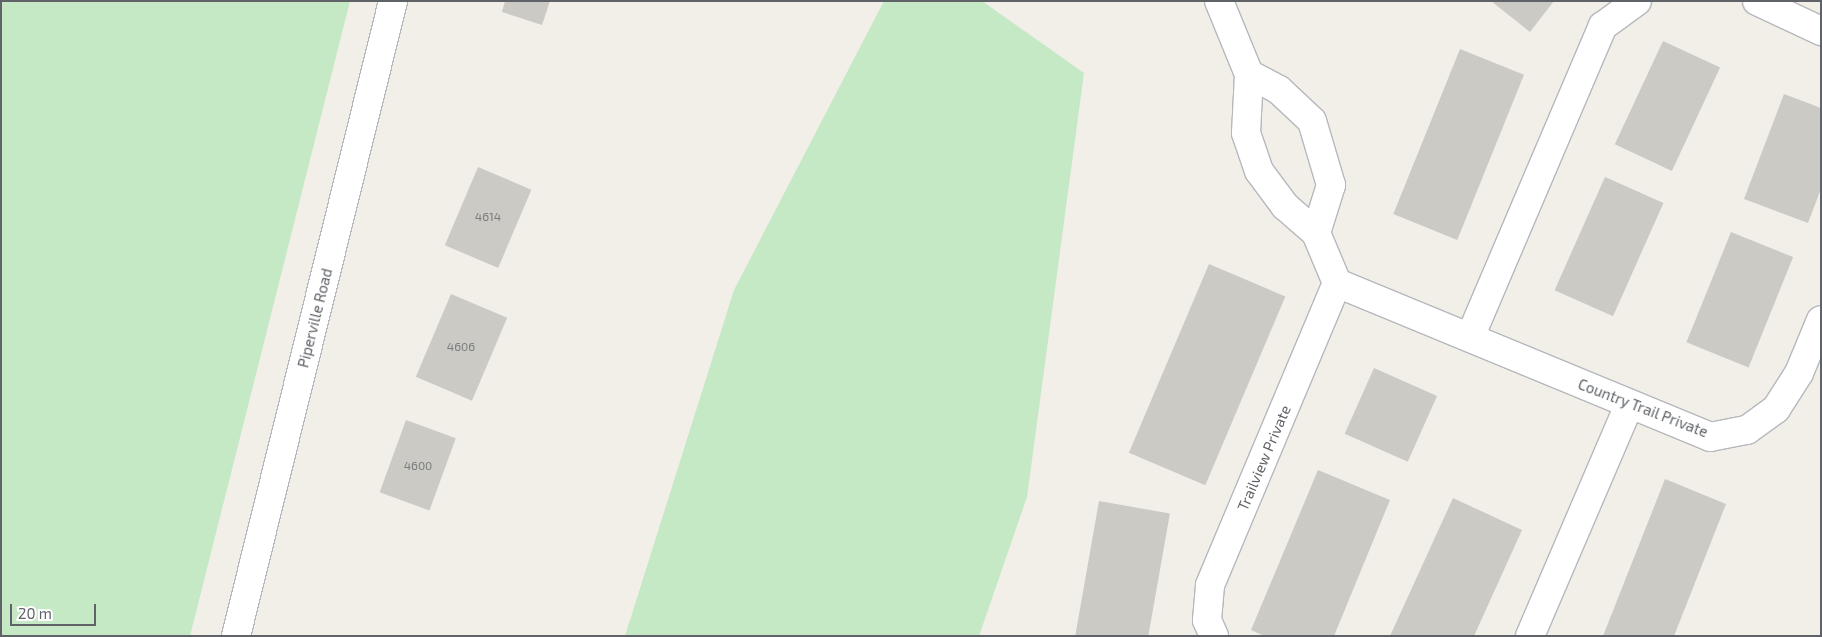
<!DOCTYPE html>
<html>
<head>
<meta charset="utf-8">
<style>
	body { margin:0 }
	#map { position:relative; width:1822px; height:637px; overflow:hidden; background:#f1efe8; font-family:"Exo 2",sans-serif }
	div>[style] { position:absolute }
	.green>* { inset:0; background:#c5e8c5 }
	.building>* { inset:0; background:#cccac5; transform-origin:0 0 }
	.roads { filter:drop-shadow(1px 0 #b5b8bc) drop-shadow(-1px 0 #b5b8bc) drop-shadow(0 1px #b5b8bc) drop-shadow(0 -1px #b5b8bc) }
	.street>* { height:28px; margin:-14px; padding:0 14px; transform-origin:14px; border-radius:14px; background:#fff }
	span { translate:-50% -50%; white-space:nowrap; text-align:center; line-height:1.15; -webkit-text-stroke:5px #fff; paint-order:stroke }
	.number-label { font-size:12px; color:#7a7d7f }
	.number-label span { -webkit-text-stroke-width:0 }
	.street-label { font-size:15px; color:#5f6368 }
	.frame { position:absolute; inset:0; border:2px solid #5f6368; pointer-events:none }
	.scale { position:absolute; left:10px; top:604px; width:86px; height:22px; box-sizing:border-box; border:2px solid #5f6368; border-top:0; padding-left:6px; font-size:15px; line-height:18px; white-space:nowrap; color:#5f6368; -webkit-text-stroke:4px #fff; paint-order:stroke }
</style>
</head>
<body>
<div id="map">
	<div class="green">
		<div style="clip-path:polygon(1px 1px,350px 1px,190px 636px,1px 636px)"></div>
		<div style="clip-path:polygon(884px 1px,982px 1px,1084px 73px,1027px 497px,979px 636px,625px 636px,734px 290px)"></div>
	</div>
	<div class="building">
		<div style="clip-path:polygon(505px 1px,550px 1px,542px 25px,502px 12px)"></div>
		<div style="clip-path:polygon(1491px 1px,1554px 1px,1530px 32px)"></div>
		<div style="left:1663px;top:41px;width:63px;height:114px;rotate:25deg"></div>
		<div style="left:1460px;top:49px;width:69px;height:178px;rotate:22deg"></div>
		<div style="clip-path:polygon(1784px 94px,1821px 108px,1821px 189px,1808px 223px,1744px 199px)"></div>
		<div style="left:478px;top:167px;width:58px;height:85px;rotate:23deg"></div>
		<div style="left:1605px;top:177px;width:64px;height:124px;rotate:24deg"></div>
		<div style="left:1731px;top:232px;width:67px;height:119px;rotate:22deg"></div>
		<div style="left:1209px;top:264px;width:83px;height:205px;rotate:23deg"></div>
		<div style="left:451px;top:294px;width:61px;height:90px;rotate:23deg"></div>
		<div style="left:1374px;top:368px;width:69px;height:72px;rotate:24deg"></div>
		<div style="left:406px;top:420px;width:53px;height:77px;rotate:20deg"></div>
		<div style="clip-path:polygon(1318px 470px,1390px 500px,1334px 636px,1264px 636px,1251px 630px)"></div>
		<div style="clip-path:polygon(1665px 479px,1726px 504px,1674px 636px,1603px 636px)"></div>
		<div style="clip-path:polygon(1453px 498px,1522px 530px,1474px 636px,1390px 636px)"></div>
		<div style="left:1099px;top:501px;width:72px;height:137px;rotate:10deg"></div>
	</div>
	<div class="roads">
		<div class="street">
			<div style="left:1219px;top:1px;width:79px;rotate:67.7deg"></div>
			<div style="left:1249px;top:74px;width:59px;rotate:92.9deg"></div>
			<div style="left:1246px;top:133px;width:40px;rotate:71.1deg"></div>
			<div style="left:1259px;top:171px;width:44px;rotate:53.4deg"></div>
			<div style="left:1285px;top:206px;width:41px;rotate:41.1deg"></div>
			<div style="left:1316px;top:233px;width:54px;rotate:67.2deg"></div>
			<div style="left:1337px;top:283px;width:404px;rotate:22.4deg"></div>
			<div style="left:1710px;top:437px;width:38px;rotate:-11deg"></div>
			<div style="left:1747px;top:430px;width:36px;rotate:-36deg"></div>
			<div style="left:1776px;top:409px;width:43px;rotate:-57.4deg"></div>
			<div style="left:1799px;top:373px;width:57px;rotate:-67.5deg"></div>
			<div style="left:1757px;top:1px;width:71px;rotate:25.1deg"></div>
			<div style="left:1249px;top:74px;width:34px;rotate:28deg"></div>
			<div style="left:1279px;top:90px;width:45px;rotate:43.2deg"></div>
			<div style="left:1312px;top:121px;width:67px;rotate:73.5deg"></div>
			<div style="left:1331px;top:185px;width:50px;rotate:107.4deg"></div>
			<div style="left:1471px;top:335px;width:336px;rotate:-66.9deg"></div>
			<div style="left:1603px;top:26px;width:42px;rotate:-36.3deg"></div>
			<div style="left:236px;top:636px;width:654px;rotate:-76.11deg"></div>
			<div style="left:1214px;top:636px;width:17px;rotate:-114deg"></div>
			<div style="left:1207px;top:620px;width:35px;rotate:-85deg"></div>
			<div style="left:1210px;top:585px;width:328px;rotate:-67.2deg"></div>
			<div style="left:1530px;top:636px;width:251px;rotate:-66.8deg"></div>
		</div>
	</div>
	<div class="number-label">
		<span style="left:488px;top:217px">4614</span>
		<span style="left:461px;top:347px">4606</span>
		<span style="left:418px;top:466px">4600</span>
	</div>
	<div class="street-label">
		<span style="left:315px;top:318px;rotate:-76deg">Piperville Road</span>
		<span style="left:1643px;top:408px;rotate:21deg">Country Trail Private</span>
		<span style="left:1264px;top:458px;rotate:-67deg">Trailview Private</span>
	</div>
	<div class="frame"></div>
	<div class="scale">20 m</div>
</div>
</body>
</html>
